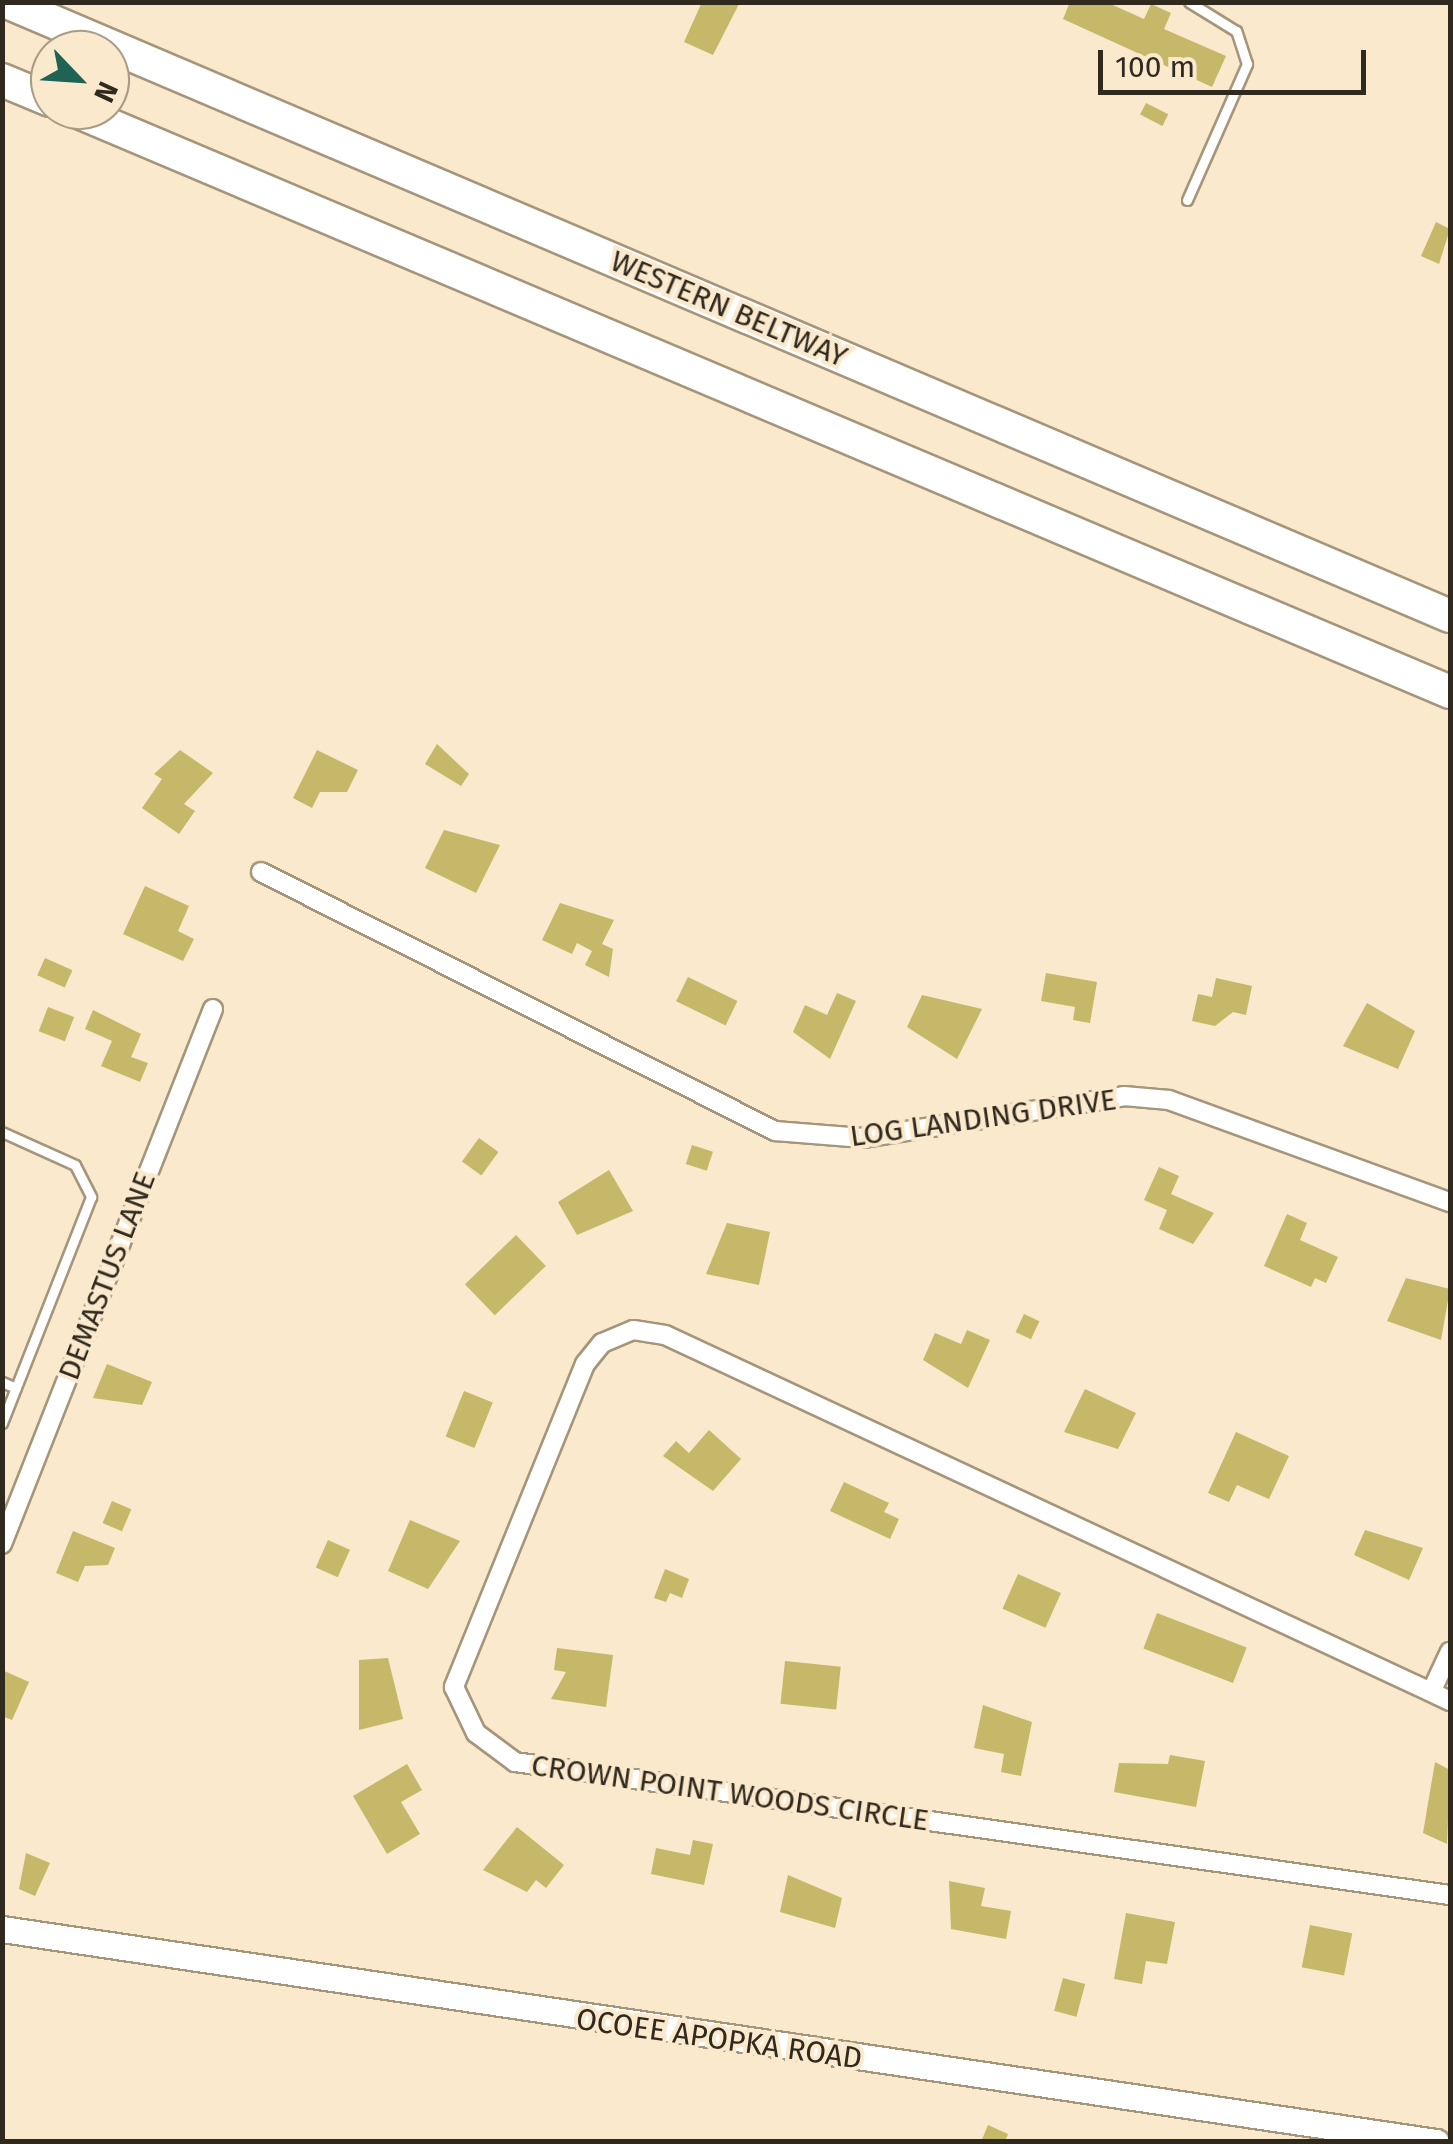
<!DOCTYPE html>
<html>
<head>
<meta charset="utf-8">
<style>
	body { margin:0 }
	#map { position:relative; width:1453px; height:2144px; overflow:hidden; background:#fae9cc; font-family:"Fira Sans",sans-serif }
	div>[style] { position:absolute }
	.building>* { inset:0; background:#c5b869; transform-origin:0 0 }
	.roads { filter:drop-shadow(2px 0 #a5957a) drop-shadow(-2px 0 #a5957a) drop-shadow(0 2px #a5957a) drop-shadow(0 -2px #a5957a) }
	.lane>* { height:9px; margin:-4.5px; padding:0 4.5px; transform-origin:4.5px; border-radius:4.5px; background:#fff }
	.street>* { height:18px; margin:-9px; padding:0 9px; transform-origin:9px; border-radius:9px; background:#fff }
	.secondary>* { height:25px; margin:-12.5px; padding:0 12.5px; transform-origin:12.5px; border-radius:12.5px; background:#fff }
	.highway>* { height:32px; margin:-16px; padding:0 16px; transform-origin:16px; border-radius:16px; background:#fff }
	span { translate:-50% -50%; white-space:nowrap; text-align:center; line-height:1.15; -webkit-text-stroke:8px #fae9cc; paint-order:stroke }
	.street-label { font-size:30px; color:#2f291e }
	.frame { position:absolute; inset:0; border:5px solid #2f291e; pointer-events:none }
	.north { position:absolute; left:30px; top:30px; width:100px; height:100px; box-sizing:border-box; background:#fae9cc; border:2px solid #a99c86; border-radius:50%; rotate:115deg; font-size:28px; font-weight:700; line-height:40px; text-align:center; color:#2f291e }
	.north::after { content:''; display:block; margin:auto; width:35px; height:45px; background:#1e6354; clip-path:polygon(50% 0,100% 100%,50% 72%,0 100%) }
	.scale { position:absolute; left:1098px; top:50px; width:268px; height:45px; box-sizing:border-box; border:5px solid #2f291e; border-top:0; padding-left:12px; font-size:30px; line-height:35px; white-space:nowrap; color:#2f291e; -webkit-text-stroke:8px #fae9cc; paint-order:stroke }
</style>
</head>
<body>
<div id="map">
	<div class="building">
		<div style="clip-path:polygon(702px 2px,740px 2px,713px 55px,684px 42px)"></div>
		<div style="clip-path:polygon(1070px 2px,1106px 2px,1144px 19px,1151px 4px,1171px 13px,1164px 29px,1226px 56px,1212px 87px,1063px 19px)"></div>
		<div style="left:1146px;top:103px;width:25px;height:13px;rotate:27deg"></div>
		<div style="clip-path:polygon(1436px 222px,1450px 229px,1439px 264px,1421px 256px)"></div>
		<div style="clip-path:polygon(437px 744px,469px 774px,461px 786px,425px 764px)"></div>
		<div style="clip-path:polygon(180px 750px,213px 773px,184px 804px,195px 811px,179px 834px,142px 808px,162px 779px,154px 774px)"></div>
		<div style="clip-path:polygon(317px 750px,358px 770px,347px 792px,320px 792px,312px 808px,293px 798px)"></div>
		<div style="clip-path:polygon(444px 830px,500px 845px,476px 893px,425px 868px)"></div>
		<div style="clip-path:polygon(145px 886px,189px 906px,178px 931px,194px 939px,183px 961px,123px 934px)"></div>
		<div style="clip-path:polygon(560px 903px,614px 920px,602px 944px,613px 949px,609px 977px,585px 965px,592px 951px,577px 943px,572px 954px,542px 940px)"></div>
		<div style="left:45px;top:958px;width:30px;height:19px;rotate:24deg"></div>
		<div style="clip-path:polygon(1046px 973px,1097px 982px,1090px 1023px,1073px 1020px,1075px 1007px,1041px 1001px)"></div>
		<div style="left:688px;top:977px;width:55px;height:27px;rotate:26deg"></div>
		<div style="clip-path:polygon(1216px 978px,1252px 986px,1246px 1015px,1233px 1012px,1215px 1026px,1192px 1021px,1198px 994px,1212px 997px)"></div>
		<div style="clip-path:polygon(837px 993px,856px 1001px,830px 1059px,793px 1032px,805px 1005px,827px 1015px)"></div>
		<div style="clip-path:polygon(922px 995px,982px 1009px,957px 1059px,907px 1027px)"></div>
		<div style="clip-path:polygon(1367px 1003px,1415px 1031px,1398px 1069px,1343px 1046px)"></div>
		<div style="left:48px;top:1007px;width:28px;height:26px;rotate:21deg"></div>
		<div style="clip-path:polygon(93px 1010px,141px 1034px,131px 1057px,148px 1063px,140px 1082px,101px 1066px,112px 1041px,85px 1029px)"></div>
		<div style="left:479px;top:1138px;width:24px;height:29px;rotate:36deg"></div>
		<div style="left:692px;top:1145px;width:22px;height:20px;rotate:18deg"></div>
		<div style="clip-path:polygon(1159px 1167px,1179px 1176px,1171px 1194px,1214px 1213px,1193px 1244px,1159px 1229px,1167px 1210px,1144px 1200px)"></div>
		<div style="clip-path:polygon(609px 1170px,633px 1211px,577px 1235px,558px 1202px)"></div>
		<div style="clip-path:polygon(1287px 1214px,1307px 1223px,1300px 1240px,1338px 1257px,1326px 1283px,1315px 1278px,1311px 1287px,1264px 1266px)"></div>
		<div style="clip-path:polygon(727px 1223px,770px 1232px,759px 1285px,706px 1274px)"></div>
		<div style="left:516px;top:1235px;width:43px;height:71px;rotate:46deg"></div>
		<div style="clip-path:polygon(1406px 1278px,1450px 1289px,1441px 1340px,1387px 1321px)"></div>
		<div style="left:1024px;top:1314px;width:17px;height:20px;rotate:25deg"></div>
		<div style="clip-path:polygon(967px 1330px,990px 1340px,968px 1388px,923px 1360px,935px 1333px,961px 1344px)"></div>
		<div style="clip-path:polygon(107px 1364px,152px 1382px,142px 1405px,93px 1398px)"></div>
		<div style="clip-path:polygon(1085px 1389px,1136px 1413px,1118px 1449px,1064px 1432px)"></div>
		<div style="left:464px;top:1391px;width:31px;height:49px;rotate:22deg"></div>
		<div style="clip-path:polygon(709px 1430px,741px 1459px,713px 1491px,663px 1456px,676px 1441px,689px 1453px)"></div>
		<div style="clip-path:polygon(1236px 1432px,1289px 1456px,1269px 1499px,1237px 1485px,1229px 1502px,1208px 1493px)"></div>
		<div style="clip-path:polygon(844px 1482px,889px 1503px,884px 1512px,899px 1519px,890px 1539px,830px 1511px)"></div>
		<div style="left:112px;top:1501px;width:21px;height:24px;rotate:23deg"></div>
		<div style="clip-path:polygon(410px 1520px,460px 1541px,428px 1589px,388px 1571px)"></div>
		<div style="clip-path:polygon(1365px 1530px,1423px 1548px,1409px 1580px,1354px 1555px)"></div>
		<div style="clip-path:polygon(73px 1531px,115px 1548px,108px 1565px,85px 1566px,78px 1582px,56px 1573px)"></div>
		<div style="left:328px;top:1540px;width:24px;height:30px;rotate:24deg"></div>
		<div style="clip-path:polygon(665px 1569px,689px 1579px,682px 1598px,670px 1593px,666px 1602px,654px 1598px)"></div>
		<div style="left:1018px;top:1574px;width:47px;height:38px;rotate:24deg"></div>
		<div style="left:1157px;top:1613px;width:96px;height:38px;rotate:21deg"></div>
		<div style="clip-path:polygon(557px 1648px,613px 1655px,606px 1707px,551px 1699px,566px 1672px,554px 1670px)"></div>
		<div style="clip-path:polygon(388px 1658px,403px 1719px,359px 1730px,359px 1660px)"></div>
		<div style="left:785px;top:1661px;width:56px;height:43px;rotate:6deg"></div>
		<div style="clip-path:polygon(2px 1670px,29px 1682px,12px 1720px,2px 1716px)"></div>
		<div style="clip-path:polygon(983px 1705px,1032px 1722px,1021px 1776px,1001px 1772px,1004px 1754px,974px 1748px)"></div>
		<div style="clip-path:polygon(1170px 1755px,1205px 1761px,1196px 1807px,1114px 1792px,1119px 1763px,1168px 1764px)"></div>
		<div style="clip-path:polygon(1435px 1762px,1450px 1770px,1447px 1844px,1423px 1833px)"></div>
		<div style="clip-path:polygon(407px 1764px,422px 1790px,401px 1802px,420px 1834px,387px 1854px,353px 1796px)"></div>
		<div style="clip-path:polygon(517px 1827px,564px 1865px,546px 1888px,536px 1880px,527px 1892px,483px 1870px)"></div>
		<div style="clip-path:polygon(693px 1840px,713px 1844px,704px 1885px,651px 1874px,656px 1848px,690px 1855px)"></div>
		<div style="clip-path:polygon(26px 1853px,50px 1863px,35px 1896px,19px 1889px)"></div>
		<div style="clip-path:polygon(788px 1875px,842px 1898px,835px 1928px,780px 1912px)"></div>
		<div style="clip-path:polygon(949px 1881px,985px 1888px,981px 1906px,1011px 1911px,1006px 1939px,951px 1929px)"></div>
		<div style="clip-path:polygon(1126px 1913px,1175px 1922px,1167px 1964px,1146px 1961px,1142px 1984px,1114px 1979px)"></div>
		<div style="left:1310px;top:1925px;width:43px;height:43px;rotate:11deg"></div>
		<div style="left:1063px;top:1978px;width:23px;height:34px;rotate:15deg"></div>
		<div style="clip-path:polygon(988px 2125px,1008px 2134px,1005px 2142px,981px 2142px)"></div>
	</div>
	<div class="roads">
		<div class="lane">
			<div style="left:1187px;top:200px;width:149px;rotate:-66.2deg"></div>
			<div style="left:1247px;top:64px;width:35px;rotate:-108deg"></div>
			<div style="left:1236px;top:31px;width:55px;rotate:-148.3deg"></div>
			<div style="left:2px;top:1132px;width:80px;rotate:24.3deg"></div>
			<div style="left:75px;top:1165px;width:36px;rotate:63deg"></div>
			<div style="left:91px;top:1197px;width:243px;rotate:111.5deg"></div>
			<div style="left:2px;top:1382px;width:15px;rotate:23deg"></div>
		</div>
		<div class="street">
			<div style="left:261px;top:872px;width:576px;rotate:26.74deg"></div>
			<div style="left:775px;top:1131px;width:88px;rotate:4.5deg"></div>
			<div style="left:863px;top:1138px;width:264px;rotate:-9.1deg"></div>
			<div style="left:1124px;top:1096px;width:45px;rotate:5.1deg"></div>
			<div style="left:1169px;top:1100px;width:299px;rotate:20deg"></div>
			<div style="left:2px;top:1544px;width:575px;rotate:-68.48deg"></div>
			<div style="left:1433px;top:1688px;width:40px;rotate:-65deg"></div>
			<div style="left:1450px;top:1701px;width:866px;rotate:-155deg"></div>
			<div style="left:665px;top:1335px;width:32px;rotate:-171deg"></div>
			<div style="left:633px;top:1330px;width:34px;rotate:157deg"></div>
			<div style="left:602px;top:1343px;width:27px;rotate:129deg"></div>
			<div style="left:585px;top:1364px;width:349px;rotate:112.1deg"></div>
			<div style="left:454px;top:1687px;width:51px;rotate:64.4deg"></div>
			<div style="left:476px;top:1733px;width:49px;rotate:36.6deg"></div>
			<div style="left:515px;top:1762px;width:944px;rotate:8.1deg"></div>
		</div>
		<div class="secondary">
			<div style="left:2px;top:1929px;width:1450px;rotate:8.45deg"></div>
		</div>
		<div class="highway">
			<div style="left:7px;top:2px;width:1568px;rotate:23.05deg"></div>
			<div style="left:2px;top:80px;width:52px;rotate:22.6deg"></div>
			<div style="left:74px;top:110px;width:1494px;rotate:22.93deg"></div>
		</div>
	</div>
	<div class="street-label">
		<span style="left:729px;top:309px;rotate:23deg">WESTERN BELTWAY</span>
		<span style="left:983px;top:1118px;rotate:-8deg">LOG LANDING DRIVE</span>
		<span style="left:107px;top:1276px;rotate:-69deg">DEMASTUS LANE</span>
		<span style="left:730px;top:1793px;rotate:8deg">CROWN POINT WOODS CIRCLE</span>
		<span style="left:719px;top:2039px;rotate:8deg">OCOEE APOPKA ROAD</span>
	</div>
	<div class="frame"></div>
	<div class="north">N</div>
	<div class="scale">100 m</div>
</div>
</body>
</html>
